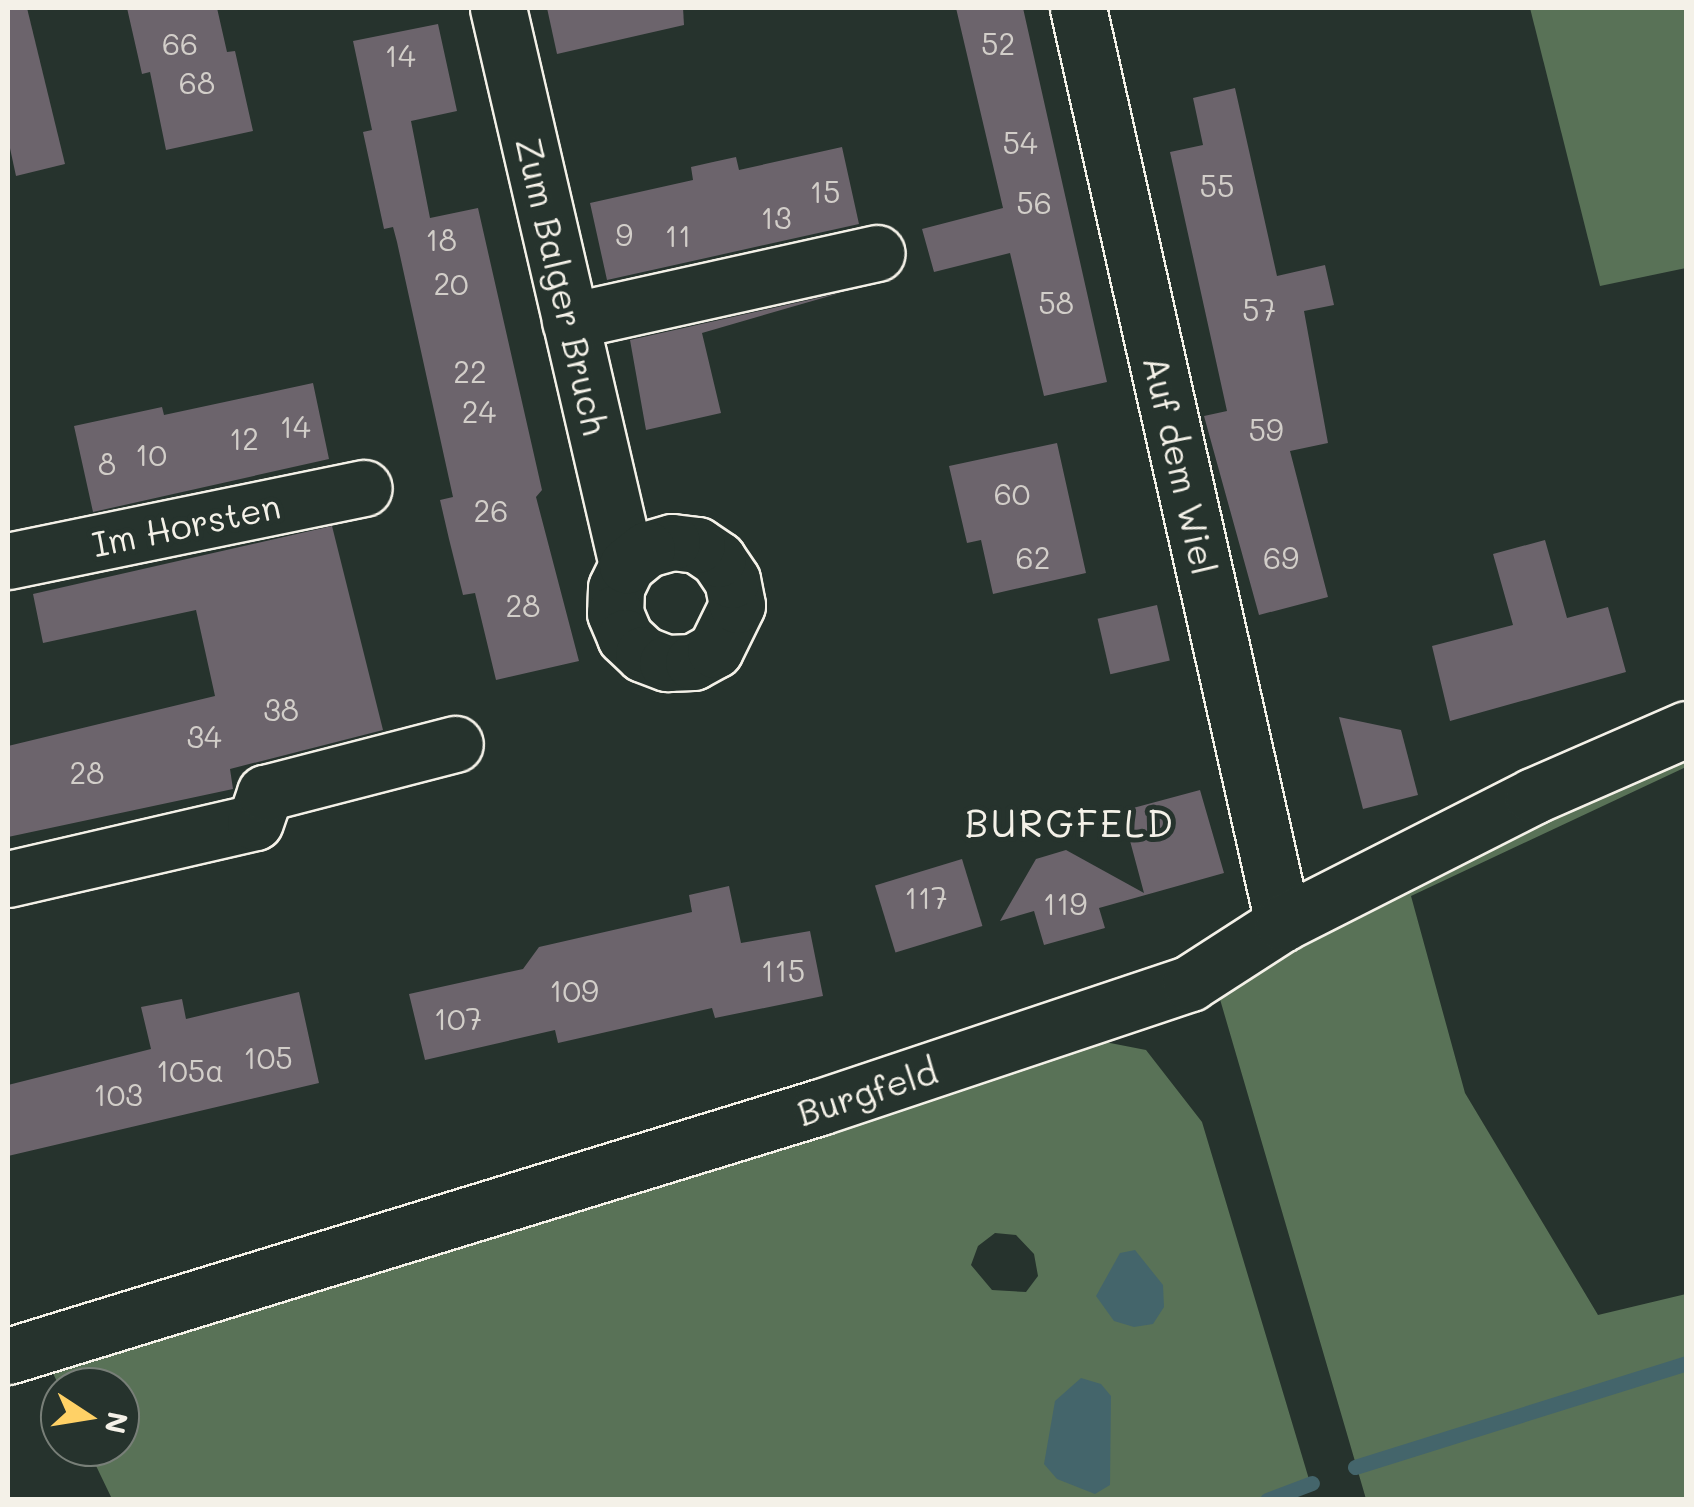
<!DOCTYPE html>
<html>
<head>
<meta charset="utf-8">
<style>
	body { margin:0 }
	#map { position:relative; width:1694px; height:1507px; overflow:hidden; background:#26332d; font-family:Mali,sans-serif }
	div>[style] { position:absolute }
	.green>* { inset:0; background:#597257 }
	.water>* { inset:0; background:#44656b }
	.stream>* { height:15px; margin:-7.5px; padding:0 7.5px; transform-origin:7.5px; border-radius:7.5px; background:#44656b }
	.building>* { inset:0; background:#6c646c; transform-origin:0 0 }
	.roads { filter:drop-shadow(2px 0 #f4f1e8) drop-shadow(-2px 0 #f4f1e8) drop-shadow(0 2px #f4f1e8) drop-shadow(0 -2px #f4f1e8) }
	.minor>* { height:55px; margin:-27.5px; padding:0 27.5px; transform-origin:27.5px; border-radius:27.5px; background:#26332d }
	span { translate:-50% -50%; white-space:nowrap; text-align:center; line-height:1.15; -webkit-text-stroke:10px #26332d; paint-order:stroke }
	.number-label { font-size:30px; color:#d2cec9 }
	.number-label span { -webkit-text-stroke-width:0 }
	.street-label { font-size:35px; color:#f4f1e8 }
	.neighbourhood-label { font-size:38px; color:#f4f1e8; letter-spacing:2.5px }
	.frame { position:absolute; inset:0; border:10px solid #f4f1e8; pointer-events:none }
	.north { position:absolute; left:40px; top:1367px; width:100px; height:100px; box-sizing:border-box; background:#26332d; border:2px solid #787f78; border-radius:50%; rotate:102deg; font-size:28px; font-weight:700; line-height:40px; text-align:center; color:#f4f1e8 }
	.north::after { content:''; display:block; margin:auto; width:35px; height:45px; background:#ffd166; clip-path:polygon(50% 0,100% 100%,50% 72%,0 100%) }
</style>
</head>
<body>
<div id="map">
	<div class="green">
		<div style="clip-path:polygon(1530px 8px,1686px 8px,1686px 268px,1600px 286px)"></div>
		<div style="clip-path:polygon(1686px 746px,1686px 767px,1411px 896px,1465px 1093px,1598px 1315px,1686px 1294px,1686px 1499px,1366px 1499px,1217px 989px,1276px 952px)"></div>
		<div style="clip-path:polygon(evenodd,1105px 1042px,1146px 1050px,1202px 1122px,1311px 1486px,1278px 1500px,112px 1499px,87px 1447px,120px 1447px,120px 1387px,60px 1388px,49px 1365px,1105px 1042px,995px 1233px,1016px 1235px,1034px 1254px,1038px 1276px,1026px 1292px,992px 1290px,971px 1265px,978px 1246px,995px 1233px)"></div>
	</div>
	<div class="water">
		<div style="clip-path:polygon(1135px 1250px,1163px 1285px,1164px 1307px,1153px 1324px,1134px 1327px,1114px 1321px,1096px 1296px,1120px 1253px)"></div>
		<div style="clip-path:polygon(1081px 1378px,1101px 1384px,1111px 1396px,1110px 1485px,1095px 1494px,1057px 1479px,1044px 1464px,1055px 1401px)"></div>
	</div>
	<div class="stream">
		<div style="left:1355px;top:1467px;width:347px;rotate:-17.4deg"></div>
		<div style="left:1267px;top:1500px;width:48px;rotate:-20.7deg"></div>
	</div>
	<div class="building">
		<div style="clip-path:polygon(8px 8px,27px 8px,65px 164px,16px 176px,8px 139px)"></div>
		<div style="clip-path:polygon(127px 8px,217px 8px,227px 52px,235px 51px,253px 131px,166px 150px,150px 72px,142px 74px)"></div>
		<div style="clip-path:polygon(547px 8px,683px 8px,684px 25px,557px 54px)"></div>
		<div style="clip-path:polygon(956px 8px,1023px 8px,1107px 382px,1044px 396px,1010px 253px,934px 272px,922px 229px,1003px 208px)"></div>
		<div style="clip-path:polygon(438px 24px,457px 111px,411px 121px,430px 218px,478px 208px,542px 490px,536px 497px,579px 661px,496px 680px,475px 593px,463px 595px,449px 539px,440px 500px,453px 497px,397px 242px,393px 227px,384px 229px,363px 132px,372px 130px,353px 41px)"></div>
		<div style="clip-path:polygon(1235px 88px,1277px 276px,1325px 265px,1334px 305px,1304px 311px,1328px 443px,1290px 451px,1328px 597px,1259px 615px,1204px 416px,1227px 411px,1170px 152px,1203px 145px,1193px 98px)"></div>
		<div style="clip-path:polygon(842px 147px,859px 224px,607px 280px,590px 203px,693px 180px,691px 167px,713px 162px,736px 157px,739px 170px)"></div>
		<div style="clip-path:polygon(840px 293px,702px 333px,721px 413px,646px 430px,630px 340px)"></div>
		<div style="clip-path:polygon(313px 383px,329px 459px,93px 512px,74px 426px,162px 407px,164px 415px)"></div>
		<div style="clip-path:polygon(1057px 443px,1086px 573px,993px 594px,981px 540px,967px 543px,949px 466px)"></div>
		<div style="clip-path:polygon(332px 526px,383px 730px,230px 769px,233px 789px,8px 837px,8px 746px,215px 696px,196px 610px,43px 643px,33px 594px)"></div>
		<div style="clip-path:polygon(1545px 540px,1567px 618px,1608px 607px,1626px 672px,1450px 721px,1432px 646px,1513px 625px,1493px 554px)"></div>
		<div style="left:1157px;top:605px;width:57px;height:61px;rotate:77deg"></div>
		<div style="clip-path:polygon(1339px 717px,1401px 730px,1418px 795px,1363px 809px)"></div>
		<div style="clip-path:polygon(1200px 790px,1224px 873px,1099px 908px,1105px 928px,1044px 945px,1034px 911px,1000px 921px,1036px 859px,1066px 850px,1144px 893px,1122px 811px)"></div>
		<div style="left:962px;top:859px;width:70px;height:91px;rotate:73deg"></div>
		<div style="clip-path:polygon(729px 886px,741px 943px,810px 931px,823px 996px,715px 1018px,712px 1008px,558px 1043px,555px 1030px,425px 1060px,409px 994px,523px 969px,539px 947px,692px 912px,689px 895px)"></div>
		<div style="clip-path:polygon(299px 992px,319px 1083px,8px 1156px,8px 1085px,151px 1049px,141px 1007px,182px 999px,186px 1019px)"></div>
	</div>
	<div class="roads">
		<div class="minor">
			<div style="left:498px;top:8px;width:572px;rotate:76.96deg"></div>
			<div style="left:627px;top:565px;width:25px;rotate:116deg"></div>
			<div style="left:616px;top:588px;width:25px;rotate:92deg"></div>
			<div style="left:615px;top:613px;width:26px;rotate:67deg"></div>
			<div style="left:625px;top:637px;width:25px;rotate:43deg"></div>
			<div style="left:643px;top:654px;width:26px;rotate:21deg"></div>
			<div style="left:667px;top:663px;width:26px;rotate:-2deg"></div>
			<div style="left:693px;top:662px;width:25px;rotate:-29deg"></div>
			<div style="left:715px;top:650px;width:50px;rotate:-63.9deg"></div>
			<div style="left:737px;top:605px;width:25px;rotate:-101deg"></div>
			<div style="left:732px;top:580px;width:25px;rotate:-124deg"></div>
			<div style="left:718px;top:559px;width:25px;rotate:-146deg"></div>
			<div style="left:697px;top:545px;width:25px;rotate:-173deg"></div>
			<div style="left:672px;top:542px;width:26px;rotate:164deg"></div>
			<div style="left:647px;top:549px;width:26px;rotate:141deg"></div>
			<div style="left:1078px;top:8px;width:938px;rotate:77.37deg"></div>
			<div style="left:570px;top:321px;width:314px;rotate:-12.5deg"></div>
			<div style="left:8px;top:561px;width:363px;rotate:-11.6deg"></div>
			<div style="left:8px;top:879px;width:253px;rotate:-13deg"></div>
			<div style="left:255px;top:822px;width:31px;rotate:-71deg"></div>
			<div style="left:265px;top:793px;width:196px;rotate:-14.5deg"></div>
			<div style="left:8px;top:1356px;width:849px;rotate:-17.05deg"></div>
			<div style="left:820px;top:1107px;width:390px;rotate:-18.5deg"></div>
			<div style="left:1190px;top:983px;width:111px;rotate:-32.8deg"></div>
			<div style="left:1283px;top:923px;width:280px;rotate:-26.9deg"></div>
			<div style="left:1533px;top:796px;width:167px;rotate:-23.6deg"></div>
		</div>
	</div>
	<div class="number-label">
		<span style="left:180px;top:43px">66</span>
		<span style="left:998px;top:43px">52</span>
		<span style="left:400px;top:55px">14</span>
		<span style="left:197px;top:82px">68</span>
		<span style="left:1020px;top:142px">54</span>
		<span style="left:1217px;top:185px">55</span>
		<span style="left:825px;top:191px">15</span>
		<span style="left:1034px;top:202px">56</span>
		<span style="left:776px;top:217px">13</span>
		<span style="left:624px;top:234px">9</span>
		<span style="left:678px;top:235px">11</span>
		<span style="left:441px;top:239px">18</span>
		<span style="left:451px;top:283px">20</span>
		<span style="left:1056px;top:302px">58</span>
		<span style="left:1259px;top:309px">57</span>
		<span style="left:470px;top:371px">22</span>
		<span style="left:479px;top:411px">24</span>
		<span style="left:295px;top:426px">14</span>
		<span style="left:1266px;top:429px">59</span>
		<span style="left:244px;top:438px">12</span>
		<span style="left:151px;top:454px">10</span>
		<span style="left:107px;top:463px">8</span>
		<span style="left:1012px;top:493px">60</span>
		<span style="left:491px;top:510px">26</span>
		<span style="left:1033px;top:557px">62</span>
		<span style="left:1281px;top:557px">69</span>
		<span style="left:523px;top:605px">28</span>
		<span style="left:281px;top:709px">38</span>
		<span style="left:204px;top:736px">34</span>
		<span style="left:87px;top:772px">28</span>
		<span style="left:926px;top:897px">117</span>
		<span style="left:1065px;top:903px">119</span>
		<span style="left:783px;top:970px">115</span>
		<span style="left:574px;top:990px">109</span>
		<span style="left:458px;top:1018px">107</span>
		<span style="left:268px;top:1057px">105</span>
		<span style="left:190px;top:1070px">105a</span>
		<span style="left:118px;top:1094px">103</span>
	</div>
	<div class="street-label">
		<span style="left:563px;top:286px;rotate:77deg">Zum Balger Bruch</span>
		<span style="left:1181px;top:465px;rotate:77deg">Auf dem Wiel</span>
		<span style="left:186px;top:524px;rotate:-12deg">Im Horsten</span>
		<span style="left:867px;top:1091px;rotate:-18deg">Burgfeld</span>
	</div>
	<div class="neighbourhood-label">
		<span style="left:1070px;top:823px">BURGFELD</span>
	</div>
	<div class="frame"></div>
	<div class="north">N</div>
</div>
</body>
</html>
